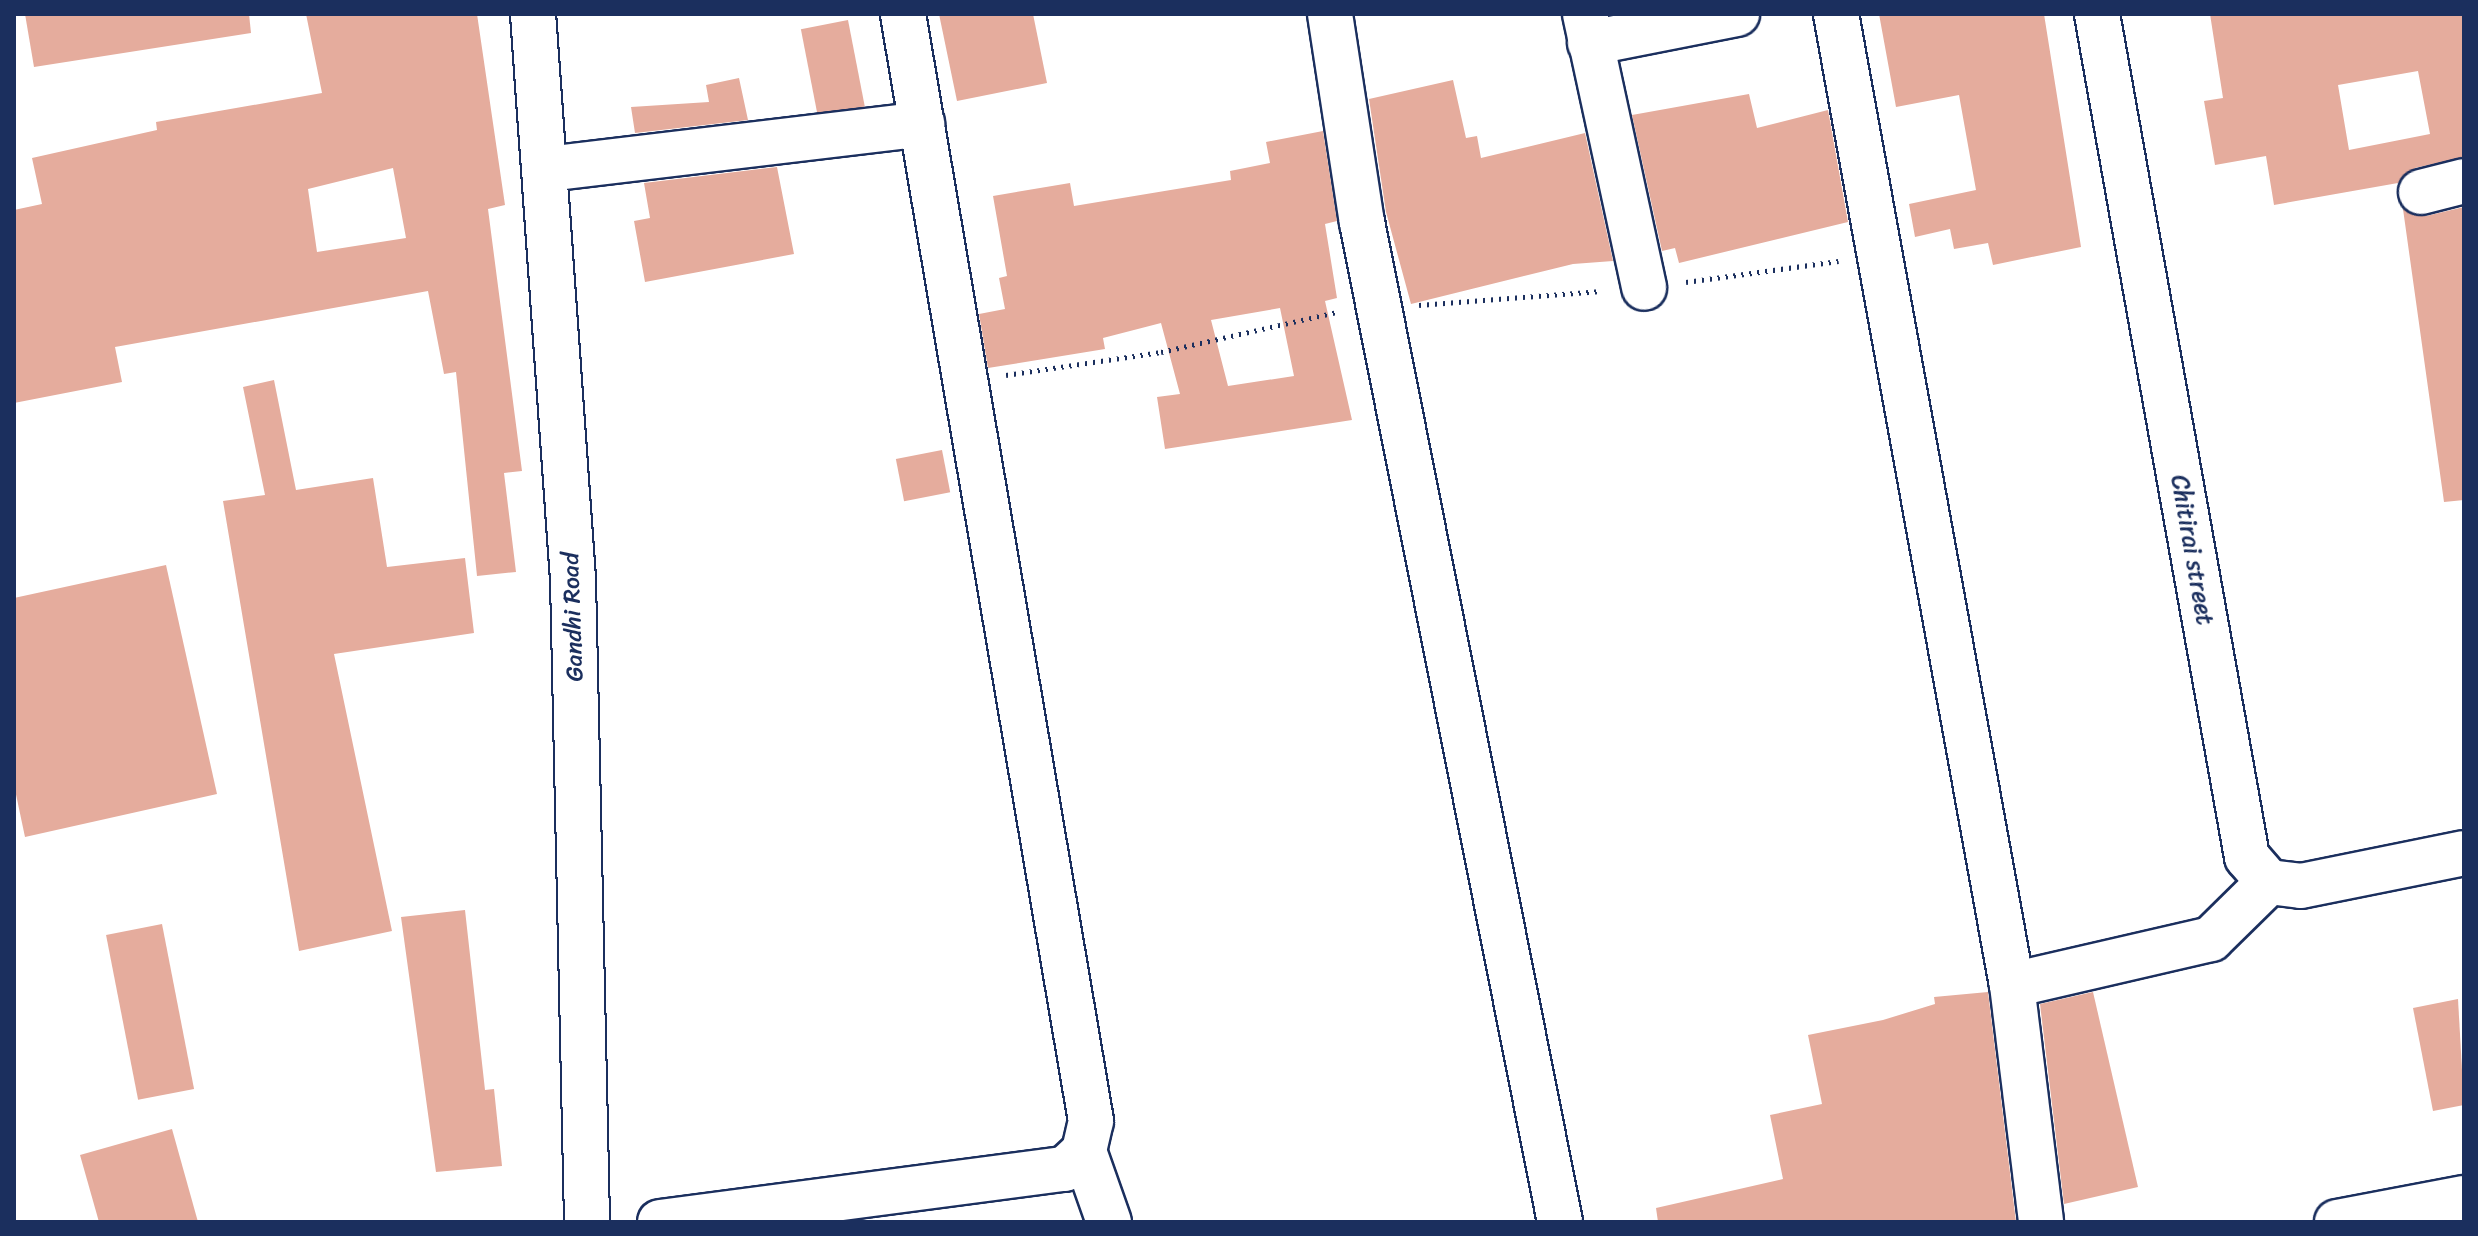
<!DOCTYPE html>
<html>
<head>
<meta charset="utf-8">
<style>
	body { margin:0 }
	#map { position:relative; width:2478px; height:1236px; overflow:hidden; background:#fff; font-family:Sriracha,sans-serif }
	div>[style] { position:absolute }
	.building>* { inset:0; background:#e5ac9d; transform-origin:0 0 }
	.path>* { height:5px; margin-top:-2.5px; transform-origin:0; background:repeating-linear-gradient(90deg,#1b2f5e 0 2px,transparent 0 8px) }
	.roads { filter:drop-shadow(2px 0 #1b2f5e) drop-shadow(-2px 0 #1b2f5e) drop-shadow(0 2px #1b2f5e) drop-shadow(0 -2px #1b2f5e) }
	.minor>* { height:44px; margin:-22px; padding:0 22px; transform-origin:22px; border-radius:22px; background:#fff }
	span { translate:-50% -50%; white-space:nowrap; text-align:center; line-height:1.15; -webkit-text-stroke:6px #fff; paint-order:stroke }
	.street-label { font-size:24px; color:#1b2f5e }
	.frame { position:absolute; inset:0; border:16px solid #1b2f5e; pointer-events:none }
</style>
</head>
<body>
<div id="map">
	<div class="building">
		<div style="clip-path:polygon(25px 14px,249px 14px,251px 33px,34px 67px)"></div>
		<div style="clip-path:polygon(evenodd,306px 14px,477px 14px,505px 205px,488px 209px,522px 471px,504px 473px,516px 572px,477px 576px,456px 372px,444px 374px,428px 291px,115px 347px,122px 382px,14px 403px,14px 210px,42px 204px,32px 158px,157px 130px,156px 122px,322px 93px,306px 14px,393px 168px,406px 238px,317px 252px,308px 189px,393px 168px)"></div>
		<div style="clip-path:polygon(939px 14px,1033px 14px,1047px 83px,957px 101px)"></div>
		<div style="clip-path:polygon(1879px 14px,2044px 14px,2081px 247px,1993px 265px,1988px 243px,1954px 249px,1950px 229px,1915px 237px,1909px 204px,1976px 190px,1959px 95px,1896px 107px)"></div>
		<div style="clip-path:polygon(evenodd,2210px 14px,2464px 14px,2464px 157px,2415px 168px,2398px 183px,2274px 205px,2266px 156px,2215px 165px,2204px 101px,2223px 98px,2210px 14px,2418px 71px,2430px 134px,2349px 150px,2338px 85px,2418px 71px)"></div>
		<div style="left:848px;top:20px;width:88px;height:48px;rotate:79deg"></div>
		<div style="clip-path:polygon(739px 78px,748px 120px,635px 133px,631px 107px,709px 102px,706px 85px)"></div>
		<div style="clip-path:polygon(1453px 80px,1466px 138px,1477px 136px,1481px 158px,1585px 133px,1613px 261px,1573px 264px,1411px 304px,1386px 212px,1369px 99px)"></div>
		<div style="clip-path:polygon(1749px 94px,1757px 128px,1828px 110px,1848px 222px,1679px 263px,1675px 248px,1662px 251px,1632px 115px)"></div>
		<div style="clip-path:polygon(evenodd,1323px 131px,1337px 221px,1325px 224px,1337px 298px,1325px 301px,1352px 420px,1165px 449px,1157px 397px,1180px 394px,1161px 323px,1103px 338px,1105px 349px,988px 368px,979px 314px,1005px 309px,999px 278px,1007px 276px,993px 196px,1070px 183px,1074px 206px,1231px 180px,1230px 171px,1270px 163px,1266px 142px,1323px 131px,1280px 308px,1294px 376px,1228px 386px,1211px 320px,1280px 308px)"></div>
		<div style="clip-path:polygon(777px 167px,794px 254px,645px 282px,634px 221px,650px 218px,644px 183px)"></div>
		<div style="clip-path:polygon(2464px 207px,2464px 500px,2444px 502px,2403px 209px,2426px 216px)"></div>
		<div style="clip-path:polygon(274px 380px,296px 490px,373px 478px,387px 567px,465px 558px,474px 633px,334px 654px,392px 931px,299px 951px,223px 501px,265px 495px,243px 387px)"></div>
		<div style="left:942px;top:450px;width:43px;height:47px;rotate:79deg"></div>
		<div style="clip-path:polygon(166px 565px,217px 794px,25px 837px,14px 785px,14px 598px)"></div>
		<div style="clip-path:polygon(465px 910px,485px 1090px,494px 1089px,502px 1166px,436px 1172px,401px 917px)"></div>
		<div style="left:162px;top:924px;width:168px;height:57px;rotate:79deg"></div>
		<div style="clip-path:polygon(1988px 992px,2016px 1222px,1658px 1222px,1656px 1208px,1783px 1179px,1770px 1115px,1822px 1104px,1808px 1035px,1883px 1020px,1935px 1004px,1934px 997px)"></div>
		<div style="clip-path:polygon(2093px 992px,2138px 1187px,2064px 1204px,2040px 1004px)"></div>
		<div style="clip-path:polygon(2458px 999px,2464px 1105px,2433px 1111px,2413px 1008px)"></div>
		<div style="clip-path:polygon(172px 1129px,198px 1222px,99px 1222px,80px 1155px)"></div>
	</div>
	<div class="path">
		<div style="left:1686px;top:282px;width:154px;rotate:-7.8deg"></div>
		<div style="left:1419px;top:305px;width:183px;rotate:-4.4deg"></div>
		<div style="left:1006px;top:375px;width:157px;rotate:-8.4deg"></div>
		<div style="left:1161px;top:352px;width:180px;rotate:-12.8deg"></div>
	</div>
	<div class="roads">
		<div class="minor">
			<div style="left:533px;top:14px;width:566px;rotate:85.95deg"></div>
			<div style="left:573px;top:579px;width:643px;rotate:88.75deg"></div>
			<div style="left:1330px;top:14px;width:210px;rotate:81.3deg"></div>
			<div style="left:1362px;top:222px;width:1019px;rotate:78.8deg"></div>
			<div style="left:1585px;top:14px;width:280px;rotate:77.8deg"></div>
			<div style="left:1836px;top:14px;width:987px;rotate:79.73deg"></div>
			<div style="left:2012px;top:985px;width:239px;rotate:83deg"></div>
			<div style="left:2097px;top:14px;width:856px;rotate:79.91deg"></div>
			<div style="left:2247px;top:857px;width:33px;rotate:49deg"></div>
			<div style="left:2269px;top:882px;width:32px;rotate:7deg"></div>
			<div style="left:2301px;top:886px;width:166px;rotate:-11.4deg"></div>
			<div style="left:1590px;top:43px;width:150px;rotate:-11.2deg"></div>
			<div style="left:547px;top:169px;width:378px;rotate:-6.8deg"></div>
			<div style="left:2421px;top:192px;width:44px;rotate:-14.3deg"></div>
			<div style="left:2012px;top:985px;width:204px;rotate:-13deg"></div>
			<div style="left:2211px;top:939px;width:81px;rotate:-44.5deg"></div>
			<div style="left:1084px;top:1151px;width:75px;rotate:70.6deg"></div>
			<div style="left:660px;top:1222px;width:408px;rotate:-7.5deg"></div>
			<div style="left:1065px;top:1169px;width:26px;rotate:-43deg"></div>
			<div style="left:1084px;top:1151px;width:31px;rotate:-77deg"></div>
			<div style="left:1091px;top:1121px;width:1123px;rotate:-99.64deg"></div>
			<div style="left:2337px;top:1222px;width:129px;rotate:-10.7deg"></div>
		</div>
	</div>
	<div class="street-label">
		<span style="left:2192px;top:550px;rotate:80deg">Chitirai street</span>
		<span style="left:573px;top:617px;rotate:-92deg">Gandhi Road</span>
	</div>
	<div class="frame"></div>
</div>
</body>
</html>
